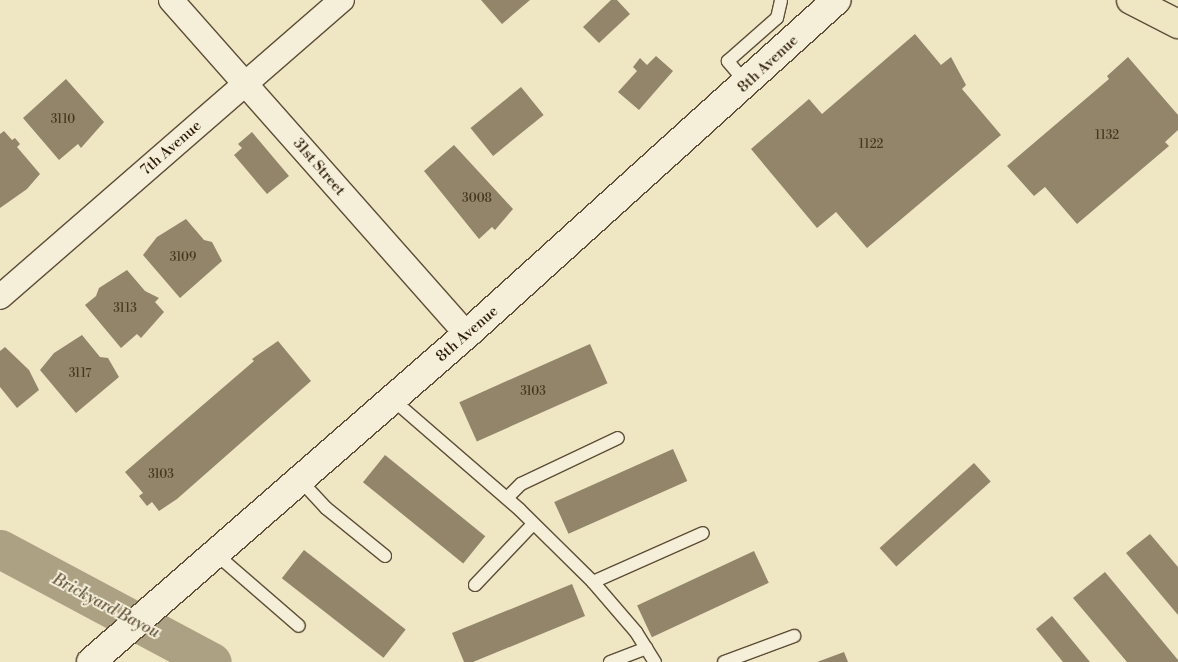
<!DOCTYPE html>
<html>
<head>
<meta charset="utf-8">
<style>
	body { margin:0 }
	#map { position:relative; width:1178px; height:662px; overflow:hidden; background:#efe6c4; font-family:"Libre Bodoni",serif }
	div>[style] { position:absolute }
	.river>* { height:39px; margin:-19.5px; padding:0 19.5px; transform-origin:19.5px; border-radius:19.5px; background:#ada184 }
	.building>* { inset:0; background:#92856a; transform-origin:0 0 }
	.roads { filter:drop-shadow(1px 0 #5e4e37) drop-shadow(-1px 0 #5e4e37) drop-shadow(0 1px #5e4e37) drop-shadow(0 -1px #5e4e37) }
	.service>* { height:12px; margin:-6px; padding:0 6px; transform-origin:6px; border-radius:6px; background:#f5efd9 }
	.minor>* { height:24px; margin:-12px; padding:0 12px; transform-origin:12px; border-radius:12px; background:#f5efd9 }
	.tertiary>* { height:28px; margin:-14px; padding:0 14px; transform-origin:14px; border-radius:14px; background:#f5efd9 }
	.primary>* { height:28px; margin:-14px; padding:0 14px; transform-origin:14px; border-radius:14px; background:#efe6c4 }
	span { translate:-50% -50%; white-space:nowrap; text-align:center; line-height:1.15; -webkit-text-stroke:4px #f5efd9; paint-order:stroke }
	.number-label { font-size:12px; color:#463620 }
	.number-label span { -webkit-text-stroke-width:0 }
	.street-label { font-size:15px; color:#2d1c08 }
	.water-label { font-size:16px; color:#60513a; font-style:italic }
</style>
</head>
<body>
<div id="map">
	<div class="river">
		<div style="left:0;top:549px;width:240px;rotate:28.1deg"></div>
	</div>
	<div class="building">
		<div style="clip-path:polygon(481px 0,530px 0,502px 24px)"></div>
		<div style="clip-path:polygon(611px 0,617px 0,630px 14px,599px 43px,583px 27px)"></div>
		<div style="clip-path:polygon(915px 34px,941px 65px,951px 57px,966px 85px,962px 89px,1001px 135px,867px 248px,836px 212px,817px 228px,751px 149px,809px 99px,822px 114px)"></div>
		<div style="clip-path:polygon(656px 56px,673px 71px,639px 110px,618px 92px,637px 71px,633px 67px,640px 58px,647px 65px)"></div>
		<div style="clip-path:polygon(1128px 57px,1178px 115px,1178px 130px,1165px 142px,1169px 146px,1077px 224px,1045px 187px,1034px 196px,1007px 166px,1109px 79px,1107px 76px)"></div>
		<div style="clip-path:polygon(66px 79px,104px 122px,81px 148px,78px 144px,59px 160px,23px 118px)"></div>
		<div style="left:521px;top:87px;width:36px;height:65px;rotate:51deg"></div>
		<div style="clip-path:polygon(4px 131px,12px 140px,15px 138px,20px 144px,17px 147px,40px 174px,27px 189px,0 208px,0 134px)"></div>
		<div style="clip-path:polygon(252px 132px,289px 176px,267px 194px,234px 155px,242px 148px,238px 144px)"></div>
		<div style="clip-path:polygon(454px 145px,513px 209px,495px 230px,492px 227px,479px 239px,424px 171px)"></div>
		<div style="clip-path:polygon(186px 219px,204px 240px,212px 242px,222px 261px,180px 298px,143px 255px,157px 237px)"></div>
		<div style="clip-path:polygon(127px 270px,145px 291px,159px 298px,155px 302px,164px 312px,141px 338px,137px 334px,121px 348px,85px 305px,96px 296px,99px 288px)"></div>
		<div style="clip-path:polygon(82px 335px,100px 357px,108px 358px,119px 377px,76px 413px,40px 370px,54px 353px)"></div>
		<div style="clip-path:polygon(278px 341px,311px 381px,177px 499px,159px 511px,152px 502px,147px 506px,139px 496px,143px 493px,125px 472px,254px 361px,252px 359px)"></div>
		<div style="left:590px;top:344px;width:43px;height:143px;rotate:66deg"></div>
		<div style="clip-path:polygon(5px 347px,29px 370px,39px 390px,17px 408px,0 387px,0 351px)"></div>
		<div style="left:673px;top:449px;width:35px;height:130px;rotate:66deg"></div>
		<div style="left:385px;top:455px;width:129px;height:35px;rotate:39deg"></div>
		<div style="left:974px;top:463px;width:25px;height:127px;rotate:48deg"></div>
		<div style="clip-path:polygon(1150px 534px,1178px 567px,1178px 615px,1126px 553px)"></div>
		<div style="left:304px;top:550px;width:129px;height:36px;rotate:38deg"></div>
		<div style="left:754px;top:551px;width:35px;height:129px;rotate:65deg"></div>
		<div style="clip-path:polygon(1105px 572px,1178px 660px,1178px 662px,1127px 662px,1073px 598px)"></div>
		<div style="clip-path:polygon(572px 584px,585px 616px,473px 662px,464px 662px,452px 633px)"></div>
		<div style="clip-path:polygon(1052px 616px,1090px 662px,1063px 662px,1036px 629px)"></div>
		<div style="clip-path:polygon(844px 652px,848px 662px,817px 662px)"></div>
	</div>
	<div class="roads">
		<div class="service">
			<div style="left:747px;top:84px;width:30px;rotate:-130deg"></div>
			<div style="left:728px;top:61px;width:65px;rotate:-41.3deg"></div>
			<div style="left:777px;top:18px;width:18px;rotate:-77deg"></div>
			<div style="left:392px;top:399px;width:169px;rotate:40.9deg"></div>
			<div style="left:520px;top:510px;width:103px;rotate:44.6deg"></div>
			<div style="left:593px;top:582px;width:66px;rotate:49.3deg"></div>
			<div style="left:636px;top:632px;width:36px;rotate:58deg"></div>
			<div style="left:300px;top:480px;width:38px;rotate:47deg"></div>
			<div style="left:326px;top:508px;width:76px;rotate:39.1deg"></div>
			<div style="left:507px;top:498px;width:20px;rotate:-45deg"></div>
			<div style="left:521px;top:484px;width:107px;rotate:-25.4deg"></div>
			<div style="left:217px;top:555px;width:108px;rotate:40.9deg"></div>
			<div style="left:593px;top:582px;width:120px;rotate:-24deg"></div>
			<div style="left:475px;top:585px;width:84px;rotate:-46.4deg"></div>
			<div style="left:610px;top:662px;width:39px;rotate:-21deg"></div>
			<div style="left:724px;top:662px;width:75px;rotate:-20.4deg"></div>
		</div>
		<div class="minor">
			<div style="left:171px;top:0;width:446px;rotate:48.5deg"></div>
			<div style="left:0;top:297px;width:453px;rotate:-41deg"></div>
		</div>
		<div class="tertiary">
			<div style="left:91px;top:662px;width:499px;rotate:-41.1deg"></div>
			<div style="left:467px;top:334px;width:498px;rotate:-42.1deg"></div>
		</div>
		<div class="primary">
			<div style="left:1131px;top:0;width:53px;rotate:27.1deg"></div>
		</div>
	</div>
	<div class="number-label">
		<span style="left:63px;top:120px">3110</span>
		<span style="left:1107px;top:136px">1132</span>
		<span style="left:871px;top:145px">1122</span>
		<span style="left:477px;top:199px">3008</span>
		<span style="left:183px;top:258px">3109</span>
		<span style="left:125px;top:309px">3113</span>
		<span style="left:80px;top:374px">3117</span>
		<span style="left:533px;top:392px">3103</span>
		<span style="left:161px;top:475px">3103</span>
	</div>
	<div class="street-label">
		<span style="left:768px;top:64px;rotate:-43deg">8th Avenue</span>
		<span style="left:171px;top:148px;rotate:-41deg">7th Avenue</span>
		<span style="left:319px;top:167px;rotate:49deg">31st Street</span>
		<span style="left:467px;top:334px;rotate:-41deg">8th Avenue</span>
	</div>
	<div class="water-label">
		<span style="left:106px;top:606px;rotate:28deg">Brickyard Bayou</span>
	</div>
</div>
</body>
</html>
